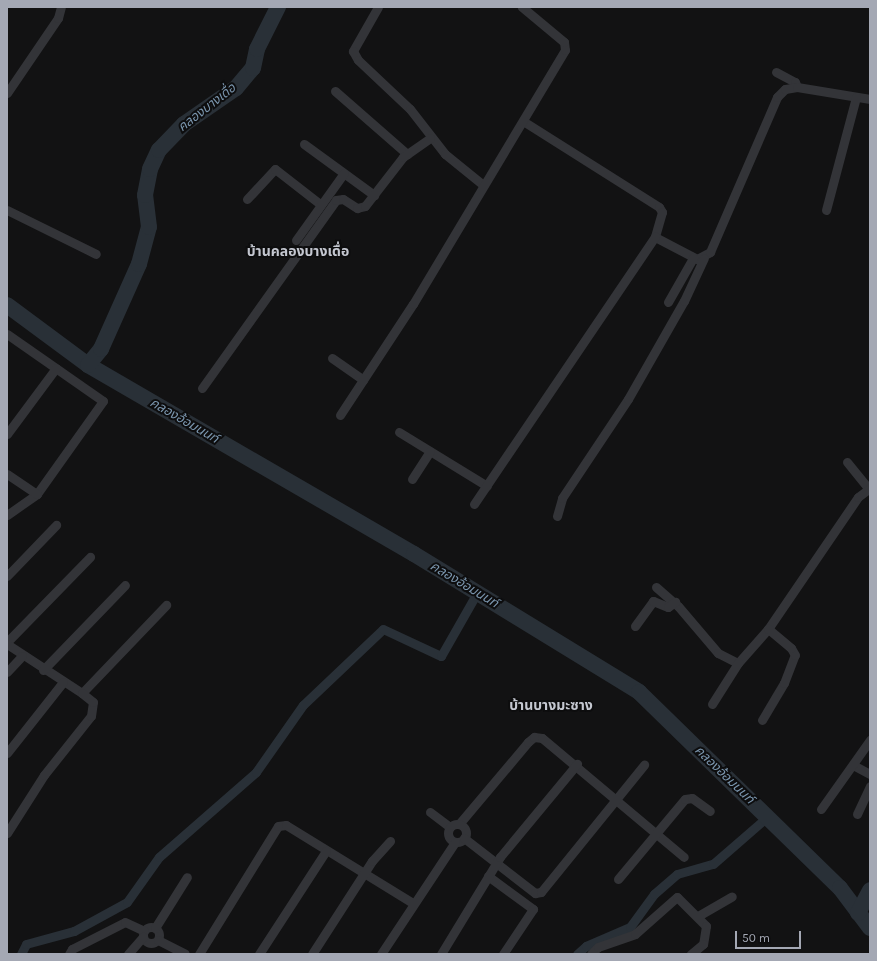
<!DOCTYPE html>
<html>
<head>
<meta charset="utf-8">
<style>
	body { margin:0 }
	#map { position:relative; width:877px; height:961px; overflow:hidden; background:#121213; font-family:Karla,"Noto Sans Thai",sans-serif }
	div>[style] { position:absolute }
	.canal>* { height:9px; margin:-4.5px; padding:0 4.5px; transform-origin:4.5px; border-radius:4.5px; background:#293037 }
	.river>* { height:16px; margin:-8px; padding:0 8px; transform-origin:8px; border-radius:8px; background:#293037 }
	.minor>* { height:9px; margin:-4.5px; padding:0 4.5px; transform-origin:4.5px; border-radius:4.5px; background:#333438 }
	.minor>.ring { margin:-4.5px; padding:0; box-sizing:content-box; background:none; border:9px solid #333438; border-radius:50% }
	span { translate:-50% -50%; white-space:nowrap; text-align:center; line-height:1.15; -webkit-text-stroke:4px #0d0d0e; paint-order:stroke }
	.water-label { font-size:13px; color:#7b96ae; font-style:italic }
	.quarter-label { font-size:14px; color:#c4c7d0; font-weight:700 }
	.frame { position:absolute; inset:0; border:8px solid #a4a8b4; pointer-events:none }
	.scale { position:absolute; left:735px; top:931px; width:66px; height:18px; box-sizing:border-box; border:2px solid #a4a8b4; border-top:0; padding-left:5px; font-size:12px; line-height:14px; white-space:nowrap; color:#a4a8b4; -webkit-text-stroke:3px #0d0d0e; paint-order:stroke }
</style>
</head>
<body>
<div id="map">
	<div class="canal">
		<div style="left:21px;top:954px;width:11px;rotate:-63deg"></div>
		<div style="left:26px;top:944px;width:50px;rotate:-15.2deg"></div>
		<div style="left:74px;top:931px;width:60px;rotate:-28.7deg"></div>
		<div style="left:127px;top:902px;width:55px;rotate:-54.6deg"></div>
		<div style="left:159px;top:857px;width:129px;rotate:-41.2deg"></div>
		<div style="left:256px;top:772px;width:82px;rotate:-55deg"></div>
		<div style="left:303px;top:705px;width:110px;rotate:-43.5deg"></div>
		<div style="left:383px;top:629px;width:64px;rotate:25deg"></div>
		<div style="left:441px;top:656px;width:73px;rotate:-60.3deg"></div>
		<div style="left:577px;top:954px;width:12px;rotate:-42deg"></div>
		<div style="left:586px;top:946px;width:48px;rotate:-23.4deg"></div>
		<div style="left:630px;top:927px;width:41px;rotate:-54deg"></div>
		<div style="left:654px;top:894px;width:30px;rotate:-41deg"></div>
		<div style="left:677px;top:874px;width:37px;rotate:-16deg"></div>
		<div style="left:713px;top:864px;width:72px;rotate:-41deg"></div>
	</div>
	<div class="river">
		<div style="left:7px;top:305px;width:101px;rotate:36.5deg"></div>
		<div style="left:88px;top:365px;width:377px;rotate:30.1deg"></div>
		<div style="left:414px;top:554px;width:264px;rotate:31.5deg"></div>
		<div style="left:639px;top:692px;width:281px;rotate:44.3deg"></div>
		<div style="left:840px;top:888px;width:50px;rotate:53.1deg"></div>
		<div style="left:88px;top:365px;width:21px;rotate:-51deg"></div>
		<div style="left:101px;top:349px;width:93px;rotate:-65.9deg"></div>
		<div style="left:139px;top:264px;width:38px;rotate:-75deg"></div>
		<div style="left:149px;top:227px;width:32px;rotate:-97deg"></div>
		<div style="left:145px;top:195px;width:26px;rotate:-79deg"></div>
		<div style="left:150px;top:169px;width:21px;rotate:-65deg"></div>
		<div style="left:159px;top:150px;width:36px;rotate:-46deg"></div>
		<div style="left:184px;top:124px;width:63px;rotate:-34.7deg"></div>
		<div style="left:236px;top:88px;width:26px;rotate:-50deg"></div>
		<div style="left:253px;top:68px;width:19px;rotate:-78deg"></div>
		<div style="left:257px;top:49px;width:47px;rotate:-63.4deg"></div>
		<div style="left:858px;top:913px;width:26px;rotate:-62deg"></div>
	</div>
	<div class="minor">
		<div style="left:378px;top:7px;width:51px;rotate:119.6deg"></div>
		<div style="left:353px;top:51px;width:10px;rotate:61deg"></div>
		<div style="left:358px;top:60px;width:71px;rotate:43.3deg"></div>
		<div style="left:410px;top:109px;width:57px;rotate:52.1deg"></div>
		<div style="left:445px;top:154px;width:48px;rotate:39deg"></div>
		<div style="left:776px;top:72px;width:21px;rotate:28deg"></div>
		<div style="left:795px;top:82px;width:5px;rotate:68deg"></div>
		<div style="left:335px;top:91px;width:96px;rotate:41.2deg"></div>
		<div style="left:7px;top:93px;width:91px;rotate:-55.8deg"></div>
		<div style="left:58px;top:18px;width:11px;rotate:-75deg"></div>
		<div style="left:523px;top:121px;width:161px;rotate:32.3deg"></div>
		<div style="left:659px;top:207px;width:6px;rotate:59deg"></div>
		<div style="left:662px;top:212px;width:26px;rotate:106deg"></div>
		<div style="left:655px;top:237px;width:47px;rotate:27.6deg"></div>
		<div style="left:697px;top:259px;width:15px;rotate:-28deg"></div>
		<div style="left:710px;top:252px;width:169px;rotate:-66.6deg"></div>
		<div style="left:777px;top:97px;width:11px;rotate:-45deg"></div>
		<div style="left:785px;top:89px;width:12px;rotate:-9deg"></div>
		<div style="left:797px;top:87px;width:74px;rotate:9.3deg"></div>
		<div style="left:304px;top:144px;width:87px;rotate:36.1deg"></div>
		<div style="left:247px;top:199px;width:41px;rotate:-47deg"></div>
		<div style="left:275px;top:169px;width:57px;rotate:37.9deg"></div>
		<div style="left:7px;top:210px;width:99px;rotate:26.3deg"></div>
		<div style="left:826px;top:210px;width:117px;rotate:-75.1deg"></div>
		<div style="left:296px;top:240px;width:82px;rotate:-54.4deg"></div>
		<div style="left:668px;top:302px;width:51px;rotate:-60.4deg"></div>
		<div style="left:7px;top:334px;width:117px;rotate:34.9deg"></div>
		<div style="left:103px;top:401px;width:114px;rotate:125.4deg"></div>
		<div style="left:37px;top:494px;width:37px;rotate:145deg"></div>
		<div style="left:332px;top:358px;width:38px;rotate:35deg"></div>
		<div style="left:202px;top:388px;width:231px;rotate:-54.5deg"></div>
		<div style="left:336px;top:200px;width:7px;rotate:-8deg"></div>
		<div style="left:343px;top:199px;width:17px;rotate:33deg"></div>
		<div style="left:357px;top:208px;width:8px;rotate:-14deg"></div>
		<div style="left:365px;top:206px;width:62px;rotate:-52.2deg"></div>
		<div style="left:403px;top:157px;width:33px;rotate:-35deg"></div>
		<div style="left:340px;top:415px;width:133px;rotate:-56.7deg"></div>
		<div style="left:413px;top:304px;width:296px;rotate:-59.1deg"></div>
		<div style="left:565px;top:50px;width:8px;rotate:-97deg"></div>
		<div style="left:564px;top:42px;width:55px;rotate:-140.2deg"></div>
		<div style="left:399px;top:432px;width:103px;rotate:31.5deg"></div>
		<div style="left:7px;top:434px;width:82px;rotate:-53.4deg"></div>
		<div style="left:847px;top:462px;width:33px;rotate:51deg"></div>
		<div style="left:7px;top:474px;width:36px;rotate:34deg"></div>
		<div style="left:412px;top:479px;width:33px;rotate:-57deg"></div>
		<div style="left:474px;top:504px;width:323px;rotate:-55.9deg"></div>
		<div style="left:557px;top:516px;width:19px;rotate:-74deg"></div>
		<div style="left:562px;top:498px;width:119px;rotate:-56.3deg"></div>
		<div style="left:628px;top:399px;width:113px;rotate:-60.3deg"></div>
		<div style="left:684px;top:301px;width:47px;rotate:-65.1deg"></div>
		<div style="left:7px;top:576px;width:71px;rotate:-46.1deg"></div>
		<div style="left:656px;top:587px;width:29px;rotate:41deg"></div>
		<div style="left:678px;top:606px;width:62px;rotate:49.6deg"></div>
		<div style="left:718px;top:653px;width:22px;rotate:27deg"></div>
		<div style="left:738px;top:663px;width:45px;rotate:-48.6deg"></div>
		<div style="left:768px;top:629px;width:160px;rotate:-55.7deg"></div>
		<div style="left:858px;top:497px;width:15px;rotate:-37deg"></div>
		<div style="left:635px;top:626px;width:31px;rotate:-54deg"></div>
		<div style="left:653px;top:601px;width:16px;rotate:22deg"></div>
		<div style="left:668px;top:607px;width:9px;rotate:-36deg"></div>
		<div style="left:7px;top:642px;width:119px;rotate:-45.7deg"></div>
		<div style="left:7px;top:644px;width:90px;rotate:33.2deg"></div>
		<div style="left:82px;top:693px;width:122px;rotate:-46.3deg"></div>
		<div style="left:43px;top:670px;width:118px;rotate:-46deg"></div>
		<div style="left:7px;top:672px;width:22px;rotate:-47deg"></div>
		<div style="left:712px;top:704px;width:49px;rotate:-57.6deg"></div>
		<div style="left:762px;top:720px;width:43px;rotate:-59.3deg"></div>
		<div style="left:784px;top:683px;width:30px;rotate:-69deg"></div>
		<div style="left:795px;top:655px;width:8px;rotate:-120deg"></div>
		<div style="left:791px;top:648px;width:30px;rotate:-140deg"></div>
		<div style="left:7px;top:753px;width:90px;rotate:-51.7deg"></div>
		<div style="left:853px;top:765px;width:19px;rotate:28deg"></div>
		<div style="left:821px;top:809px;width:85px;rotate:-54.6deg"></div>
		<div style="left:430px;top:812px;width:25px;rotate:37deg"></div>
		<div style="left:857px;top:814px;width:31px;rotate:-65deg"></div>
		<div style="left:459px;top:824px;width:107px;rotate:-49.9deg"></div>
		<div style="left:528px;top:742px;width:8px;rotate:-40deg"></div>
		<div style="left:534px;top:737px;width:8px;rotate:7deg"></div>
		<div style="left:542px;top:738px;width:185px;rotate:40deg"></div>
		<div class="ring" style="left:448px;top:824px;width:9px;height:9px"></div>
		<div style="left:7px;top:833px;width:69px;rotate:-57.5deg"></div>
		<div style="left:44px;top:775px;width:75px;rotate:-51.5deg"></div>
		<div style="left:91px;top:716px;width:14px;rotate:-82deg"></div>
		<div style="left:93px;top:702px;width:14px;rotate:-141deg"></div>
		<div style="left:464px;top:838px;width:90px;rotate:37.8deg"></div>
		<div style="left:535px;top:893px;width:6px;rotate:-9deg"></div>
		<div style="left:541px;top:892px;width:164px;rotate:-51deg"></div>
		<div style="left:488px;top:876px;width:56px;rotate:36.3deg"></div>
		<div style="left:533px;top:909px;width:54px;rotate:123.7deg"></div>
		<div style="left:618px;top:879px;width:104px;rotate:-50.1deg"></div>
		<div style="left:685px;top:799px;width:7px;rotate:-8deg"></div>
		<div style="left:692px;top:798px;width:22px;rotate:36deg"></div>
		<div style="left:698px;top:916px;width:39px;rotate:-30deg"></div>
		<div class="ring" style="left:143px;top:927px;width:7px;height:7px"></div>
		<div style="left:155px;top:928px;width:60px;rotate:-57.9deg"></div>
		<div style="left:158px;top:940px;width:30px;rotate:27deg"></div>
		<div style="left:69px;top:954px;width:6px;rotate:-59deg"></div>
		<div style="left:72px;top:949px;width:59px;rotate:-27deg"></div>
		<div style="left:125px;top:922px;width:21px;rotate:25deg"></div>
		<div style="left:128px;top:954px;width:23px;rotate:-49deg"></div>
		<div style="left:199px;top:954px;width:150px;rotate:-58.3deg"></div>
		<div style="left:278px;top:826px;width:8px;rotate:-7deg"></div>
		<div style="left:286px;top:825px;width:149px;rotate:31.6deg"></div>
		<div style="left:259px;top:954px;width:123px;rotate:-57deg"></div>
		<div style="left:312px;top:954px;width:111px;rotate:-57.2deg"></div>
		<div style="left:372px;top:861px;width:27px;rotate:-48deg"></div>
		<div style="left:381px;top:954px;width:134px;rotate:-56.5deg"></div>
		<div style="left:441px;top:954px;width:114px;rotate:-58.7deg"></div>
		<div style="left:500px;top:857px;width:121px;rotate:-50.4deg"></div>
		<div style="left:591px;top:954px;width:10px;rotate:-45deg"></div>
		<div style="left:598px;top:947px;width:39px;rotate:-19deg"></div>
		<div style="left:635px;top:934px;width:56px;rotate:-41.4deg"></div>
		<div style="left:677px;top:897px;width:41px;rotate:45deg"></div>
		<div style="left:706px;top:926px;width:18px;rotate:99deg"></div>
		<div style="left:703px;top:944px;width:16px;rotate:140deg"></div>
	</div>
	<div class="water-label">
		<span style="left:207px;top:108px;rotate:-38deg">คลองบางเดื่อ</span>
		<span style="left:184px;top:421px;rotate:30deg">คลองอ้อมนนท์</span>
		<span style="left:464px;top:585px;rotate:31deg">คลองอ้อมนนท์</span>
		<span style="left:724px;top:775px;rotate:44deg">คลองอ้อมนนท์</span>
	</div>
	<div class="quarter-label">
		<span style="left:298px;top:252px">บ้านคลองบางเดื่อ</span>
		<span style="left:551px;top:706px">บ้านบางมะซาง</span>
	</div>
	<div class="frame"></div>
	<div class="scale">50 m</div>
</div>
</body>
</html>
